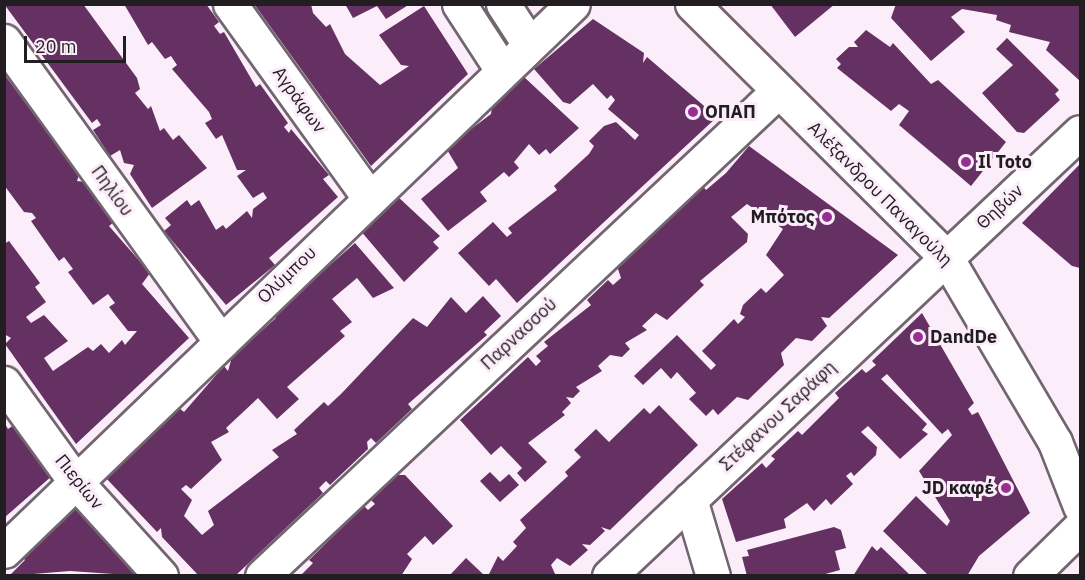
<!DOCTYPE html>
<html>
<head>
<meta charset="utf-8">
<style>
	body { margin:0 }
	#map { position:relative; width:1085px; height:580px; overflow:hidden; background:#fcedfa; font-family:"IBM Plex Sans",sans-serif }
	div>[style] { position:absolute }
	.building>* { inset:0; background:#653162 }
	.roads { filter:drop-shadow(2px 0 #726570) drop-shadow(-2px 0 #726570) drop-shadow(0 2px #726570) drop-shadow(0 -2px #726570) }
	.minor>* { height:33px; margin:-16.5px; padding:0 16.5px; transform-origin:16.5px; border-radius:16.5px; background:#fff }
	.tertiary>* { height:33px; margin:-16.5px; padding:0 16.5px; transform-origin:16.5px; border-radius:16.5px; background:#fff }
	.dots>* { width:16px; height:16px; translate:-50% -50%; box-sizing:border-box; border:3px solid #fcedfa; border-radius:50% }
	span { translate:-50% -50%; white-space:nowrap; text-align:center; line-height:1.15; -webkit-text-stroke:6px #fcedfa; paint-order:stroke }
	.street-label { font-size:18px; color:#221d21 }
	.poi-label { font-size:18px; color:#221d21; font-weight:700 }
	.left { translate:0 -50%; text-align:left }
	.right { translate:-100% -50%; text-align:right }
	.frame { position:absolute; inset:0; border:6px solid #221d21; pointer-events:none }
	.scale { position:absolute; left:24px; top:36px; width:102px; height:27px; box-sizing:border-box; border:3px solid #221d21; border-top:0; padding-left:8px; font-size:18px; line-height:21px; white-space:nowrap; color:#221d21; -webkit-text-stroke:4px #fcedfa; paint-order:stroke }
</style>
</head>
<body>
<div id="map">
	<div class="building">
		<div style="clip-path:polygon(4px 4px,83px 4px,137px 78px,140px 89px,135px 93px,148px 109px,151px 106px,160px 131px,164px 128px,173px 140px,179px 135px,207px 168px,152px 208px,130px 174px,134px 165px,124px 163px,120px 150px,110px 156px,93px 130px,101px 125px,97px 119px,92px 123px)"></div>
		<div style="clip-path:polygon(124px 4px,206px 4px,219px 22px,214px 26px,220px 34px,224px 32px,256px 87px,260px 84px,288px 123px,284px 127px,289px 133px,291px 129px,329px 175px,323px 179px,338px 197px,269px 258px,275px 265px,226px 305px,164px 231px,171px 225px,165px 218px,187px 200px,191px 206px,199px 200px,216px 230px,223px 225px,226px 229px,247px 211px,252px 218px,253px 209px,267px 198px,263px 192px,253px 198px,237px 176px,246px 170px,237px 170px,222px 135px,216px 139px,205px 123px,212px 119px,209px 112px,172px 69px,177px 65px,171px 56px,165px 59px,152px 42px,148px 45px)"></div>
		<div style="clip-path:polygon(254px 4px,311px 4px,313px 13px,326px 27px,330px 24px,345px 54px,380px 85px,409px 66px,401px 65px,379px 35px,424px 6px,468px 74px,371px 166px)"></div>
		<div style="clip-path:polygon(345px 4px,410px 4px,386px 19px,377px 6px,353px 18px)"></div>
		<div style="clip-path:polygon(770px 4px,835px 4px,795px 37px)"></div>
		<div style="clip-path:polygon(896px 4px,1080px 4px,1080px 81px,1046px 50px,1050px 42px,1009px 32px,1011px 25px,996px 20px,997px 15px,962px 9px,951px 17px,965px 32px,931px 61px,891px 18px)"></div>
		<div style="clip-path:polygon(593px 19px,644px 53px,643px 63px,647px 57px,717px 117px,517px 303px,496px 279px,489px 286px,458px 253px,493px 222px,507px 237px,512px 233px,508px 228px,557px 190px,554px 186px,589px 154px,594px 146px,589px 141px,604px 126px,616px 122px,635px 140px,639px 135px,608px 109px,615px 100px,611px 95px,607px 99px,593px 84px,570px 104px,563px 102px,534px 69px)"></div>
		<div style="clip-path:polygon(866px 30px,890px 47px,893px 43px,931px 84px,938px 80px,1006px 142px,971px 186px,899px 125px,909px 111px,899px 104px,891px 111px,837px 68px,841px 64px,836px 59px,849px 47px,858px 47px,854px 42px)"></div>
		<div style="clip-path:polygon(1007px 38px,1059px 90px,1055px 94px,1060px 100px,1024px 133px,1017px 132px,982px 93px,1013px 65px,996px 49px)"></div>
		<div style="clip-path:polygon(4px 74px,79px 175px,77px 181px,85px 182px,114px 222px,109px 226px,150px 273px,142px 284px,189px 338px,76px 444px,5px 344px,11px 338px,4px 334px,4px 244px,9px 241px,40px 283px,35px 287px,46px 302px,26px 317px,31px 323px,44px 315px,68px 341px,44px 358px,53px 371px,88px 347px,93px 351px,101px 344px,109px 353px,122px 340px,125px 345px,137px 331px,128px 331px,109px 307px,115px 303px,108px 294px,93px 305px,68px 272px,73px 269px,64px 257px,59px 261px,31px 221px,36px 218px,32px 213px,24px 212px,4px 185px)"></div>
		<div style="clip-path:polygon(524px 77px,579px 128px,550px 154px,546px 149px,539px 155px,529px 144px,514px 162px,519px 168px,509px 177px,504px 172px,480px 192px,487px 201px,448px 231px,421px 199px,458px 168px,446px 148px,491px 114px,492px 106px)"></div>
		<div style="clip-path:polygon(749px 146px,898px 255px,829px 318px,821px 317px,827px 326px,812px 341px,796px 338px,781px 353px,784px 365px,748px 400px,737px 397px,718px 415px,713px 409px,706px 416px,689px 399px,696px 393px,677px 372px,671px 379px,661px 368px,643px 385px,634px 376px,677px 335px,711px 370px,716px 365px,702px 351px,734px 319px,738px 324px,745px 317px,740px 314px,743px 305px,761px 288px,766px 293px,784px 275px,766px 255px,783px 229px,747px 204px,731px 217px,748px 234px,747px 242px,700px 281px,704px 285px,667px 320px,656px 313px,642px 326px,647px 330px,625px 343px,630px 349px,622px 357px,610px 355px,598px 366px,602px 371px,576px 387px,580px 391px,573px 398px,566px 397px,571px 403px,562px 412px,565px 415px,528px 443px,547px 462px,525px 482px,517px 473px,522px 468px,501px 446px,491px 455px,460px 420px,528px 357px,536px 366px,541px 361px,536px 356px,548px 346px,544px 342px,591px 305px,587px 300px,608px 280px,613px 285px,621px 278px,617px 266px,702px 185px,706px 190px,726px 173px)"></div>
		<div style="clip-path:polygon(1080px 164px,1080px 268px,1072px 266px,1022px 223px)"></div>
		<div style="clip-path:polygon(396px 195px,440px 236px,433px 242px,439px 248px,404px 282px,360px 230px)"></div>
		<div style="clip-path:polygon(355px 243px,394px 288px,373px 298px,357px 278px,332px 299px,352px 322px,340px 331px,345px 336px,287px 387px,299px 399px,277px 419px,258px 398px,226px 428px,229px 432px,211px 442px,222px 460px,191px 489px,186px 485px,181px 489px,192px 500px,184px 516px,202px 535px,214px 525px,208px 511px,279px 457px,272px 450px,297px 434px,294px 430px,324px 402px,328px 406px,341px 394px,413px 318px,427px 327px,451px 297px,466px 313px,483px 296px,501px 316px,484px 332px,487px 335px,408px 404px,412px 409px,376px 443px,371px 438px,367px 442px,368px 449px,330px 485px,326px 481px,319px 488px,323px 493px,235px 576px,199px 576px,162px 537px,161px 528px,157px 532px,105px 477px,179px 408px,184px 412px,224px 366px,228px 371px,232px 357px,276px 318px,273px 315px)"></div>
		<div style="clip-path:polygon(922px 313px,974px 403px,968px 409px,972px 415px,978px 412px,1030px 513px,979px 556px,967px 576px,929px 576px,883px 531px,916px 496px,947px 526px,950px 521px,919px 471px,952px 435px,948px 429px,942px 434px,887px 374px,881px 379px,927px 424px,922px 430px,928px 434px,900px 459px,868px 426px,861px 432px,877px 447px,876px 455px,854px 476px,851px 472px,846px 476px,853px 484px,831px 505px,826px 499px,814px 511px,807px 503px,784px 519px,786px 528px,736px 542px,722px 499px,762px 463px,766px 468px,775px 459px,771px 456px,798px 431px,802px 435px,839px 398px,835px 393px,862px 369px,866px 373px,876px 365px,872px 361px)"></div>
		<div style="clip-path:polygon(659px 405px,698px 445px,610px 530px,601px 527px,605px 531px,590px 545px,582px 544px,588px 550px,570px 566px,557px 558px,551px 565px,556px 576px,488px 576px,498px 556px,503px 561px,517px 546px,513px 542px,526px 528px,520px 520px,568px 476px,565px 472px,581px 457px,574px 450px,596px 429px,609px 442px,644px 408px,650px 414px)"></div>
		<div style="clip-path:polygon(4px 422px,8px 429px,14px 425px,53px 475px,4px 518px)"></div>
		<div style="clip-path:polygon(490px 472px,500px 482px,509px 474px,519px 485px,500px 502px,480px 481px)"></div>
		<div style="clip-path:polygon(398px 475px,405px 475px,453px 526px,433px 545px,425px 536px,407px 554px,412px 559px,401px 576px,300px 576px,313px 563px,309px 560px,364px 506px,368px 510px,375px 504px,371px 500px)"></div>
		<div style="clip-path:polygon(75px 504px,131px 562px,127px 566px,142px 576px,70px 571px,9px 576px,25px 560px,21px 556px)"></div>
		<div style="clip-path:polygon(834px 527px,841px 530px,846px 548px,835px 551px,840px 570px,818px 576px,747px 576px,742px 557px,749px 556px,747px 550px)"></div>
		<div style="clip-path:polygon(872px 546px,877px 551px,881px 547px,911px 576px,853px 576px)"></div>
		<div style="clip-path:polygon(466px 558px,485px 576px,449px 576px)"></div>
	</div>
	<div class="roads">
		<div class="minor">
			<div style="left:230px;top:4px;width:236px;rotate:54.3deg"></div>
			<div style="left:459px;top:4px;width:79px;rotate:56.9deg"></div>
			<div style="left:503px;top:4px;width:48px;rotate:57deg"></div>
			<div style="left:4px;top:41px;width:369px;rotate:54.2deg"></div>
			<div style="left:4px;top:383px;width:121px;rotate:54.1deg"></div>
			<div style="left:75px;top:481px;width:128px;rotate:47.8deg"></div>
			<div style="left:690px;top:499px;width:80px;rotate:73.4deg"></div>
			<div style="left:4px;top:551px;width:789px;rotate:-43.87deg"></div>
			<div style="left:262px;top:576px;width:707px;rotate:-43.22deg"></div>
			<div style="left:609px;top:576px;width:647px;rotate:-43.31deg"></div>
			<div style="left:1030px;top:576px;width:70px;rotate:-44.4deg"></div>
		</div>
		<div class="tertiary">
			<div style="left:692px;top:4px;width:359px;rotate:44.9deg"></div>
			<div style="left:946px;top:257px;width:215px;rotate:59.5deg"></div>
			<div style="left:1055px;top:442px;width:69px;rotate:68.7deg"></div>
		</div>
	</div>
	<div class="dots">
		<div style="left:693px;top:112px;background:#972f93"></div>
		<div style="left:966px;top:162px;background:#972f93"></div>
		<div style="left:827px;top:217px;background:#972f93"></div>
		<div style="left:918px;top:337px;background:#972f93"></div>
		<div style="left:1006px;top:488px;background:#972f93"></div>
	</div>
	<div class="street-label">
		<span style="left:299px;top:100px;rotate:54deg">Αγράφων</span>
		<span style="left:112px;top:191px;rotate:54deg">Πηλίου</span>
		<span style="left:880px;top:194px;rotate:45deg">Αλέξανδρου Παναγούλη</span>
		<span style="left:1000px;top:207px;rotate:-43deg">Θηβών</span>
		<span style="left:287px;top:275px;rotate:-44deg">Ολύμπου</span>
		<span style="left:519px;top:334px;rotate:-43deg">Παρνασσού</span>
		<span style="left:778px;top:416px;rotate:-43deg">Στέφανου Σαράφη</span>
		<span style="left:79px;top:482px;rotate:51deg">Πιερίων</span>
	</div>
	<div class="poi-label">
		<span class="left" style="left:705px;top:112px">ΟΠΑΠ</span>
		<span class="left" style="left:978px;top:162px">Il Toto</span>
		<span class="right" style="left:815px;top:217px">Μπότος</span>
		<span class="left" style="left:930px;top:337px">DandDe</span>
		<span class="right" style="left:994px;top:488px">JD καφέ</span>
	</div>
	<div class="frame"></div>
	<div class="scale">20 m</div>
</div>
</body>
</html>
